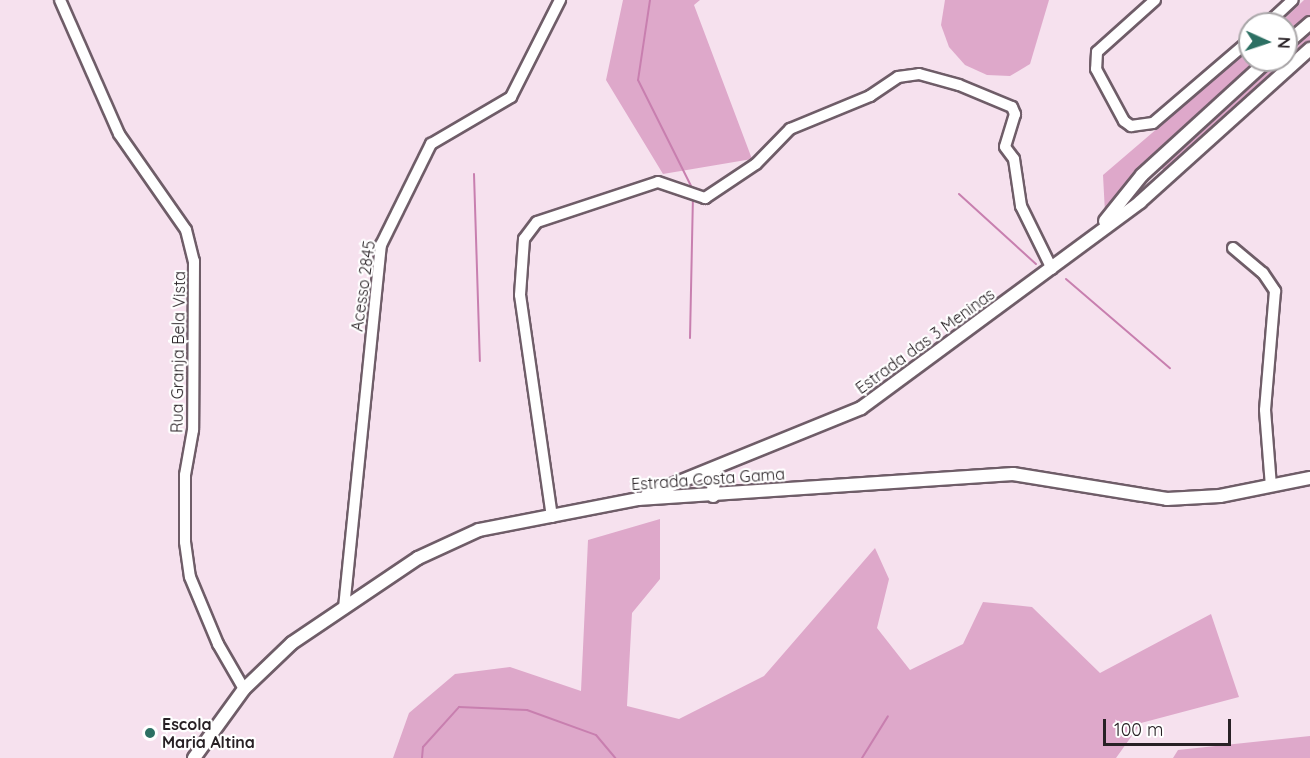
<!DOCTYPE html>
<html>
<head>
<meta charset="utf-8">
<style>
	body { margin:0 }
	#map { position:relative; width:1310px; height:758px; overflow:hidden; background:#f6e1ee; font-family:Quicksand,sans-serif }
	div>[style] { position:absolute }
	.green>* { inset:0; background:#dea8ca }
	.stream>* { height:2px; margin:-1px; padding:0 1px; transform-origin:1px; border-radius:1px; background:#c87faf }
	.roads { filter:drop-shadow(2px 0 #6f5d68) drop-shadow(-2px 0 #6f5d68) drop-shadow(0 2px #6f5d68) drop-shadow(0 -2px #6f5d68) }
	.minor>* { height:10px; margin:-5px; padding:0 5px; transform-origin:5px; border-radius:5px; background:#fff }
	.major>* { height:12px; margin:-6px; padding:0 6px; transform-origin:6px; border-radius:6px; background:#fff }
	.dots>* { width:16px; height:16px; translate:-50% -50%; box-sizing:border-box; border:3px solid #fff; border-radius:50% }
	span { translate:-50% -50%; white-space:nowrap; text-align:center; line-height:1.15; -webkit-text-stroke:4.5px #fff; paint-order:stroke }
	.street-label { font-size:16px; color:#282125 }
	.poi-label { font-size:16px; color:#282125; font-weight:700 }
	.left { translate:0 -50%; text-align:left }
	.north { position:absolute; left:1238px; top:12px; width:60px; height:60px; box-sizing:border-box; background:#fff; border:2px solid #a9a6a8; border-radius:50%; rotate:93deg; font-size:16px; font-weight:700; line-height:24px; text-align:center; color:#282125 }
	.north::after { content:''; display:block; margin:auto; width:21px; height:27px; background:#2c7063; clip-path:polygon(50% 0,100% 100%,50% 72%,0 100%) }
	.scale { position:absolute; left:1103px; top:719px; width:128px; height:27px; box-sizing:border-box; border:3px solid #282125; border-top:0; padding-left:8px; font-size:18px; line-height:21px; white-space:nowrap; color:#282125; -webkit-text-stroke:4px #fff; paint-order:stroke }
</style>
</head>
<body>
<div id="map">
	<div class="green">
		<div style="clip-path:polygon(623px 0,700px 0,694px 5px,752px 159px,663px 174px,606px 80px)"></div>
		<div style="clip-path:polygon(945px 0,1049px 0,1030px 64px,1010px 76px,987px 75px,965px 65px,949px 47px,941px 25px)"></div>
		<div style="clip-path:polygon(1304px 0,1310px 0,1310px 16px,1286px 38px,1286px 24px,1279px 24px)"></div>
		<div style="clip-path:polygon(1310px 28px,1310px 45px,1168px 170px,1162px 169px,1163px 160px,1275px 60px,1286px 60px,1286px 50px)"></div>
		<div style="clip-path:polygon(1250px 49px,1250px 60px,1262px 60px,1146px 164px,1105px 213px,1103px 175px)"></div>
		<div style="clip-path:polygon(660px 519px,660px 579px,632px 613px,627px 706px,679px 719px,764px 676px,875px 548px,889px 579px,877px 628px,910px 670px,963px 644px,983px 602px,1032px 607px,1100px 673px,1211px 614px,1239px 697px,1141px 723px,1116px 758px,393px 758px,409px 713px,455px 674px,510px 667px,581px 691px,588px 540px)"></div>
		<div style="clip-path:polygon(1310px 736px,1310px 758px,1173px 758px,1178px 750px)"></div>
	</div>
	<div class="stream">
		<div style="left:650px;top:0;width:81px;rotate:98.5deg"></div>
		<div style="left:638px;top:80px;width:123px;rotate:63.4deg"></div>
		<div style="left:474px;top:174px;width:187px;rotate:88.2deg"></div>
		<div style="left:959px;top:194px;width:104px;rotate:42.3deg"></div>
		<div style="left:1066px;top:279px;width:137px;rotate:40.6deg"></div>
		<div style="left:690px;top:338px;width:140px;rotate:-88.8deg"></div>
		<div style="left:422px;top:758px;width:11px;rotate:-85deg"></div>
		<div style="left:423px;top:747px;width:54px;rotate:-48deg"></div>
		<div style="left:459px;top:707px;width:68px;rotate:2.5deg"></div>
		<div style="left:527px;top:710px;width:73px;rotate:19.9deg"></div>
		<div style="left:596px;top:735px;width:30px;rotate:50deg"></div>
		<div style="left:862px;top:758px;width:49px;rotate:-58.2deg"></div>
	</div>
	<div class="roads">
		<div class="minor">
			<div style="left:60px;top:0;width:146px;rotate:66.2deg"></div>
			<div style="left:119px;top:134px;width:117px;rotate:55.1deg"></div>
			<div style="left:186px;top:230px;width:32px;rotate:76deg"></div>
			<div style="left:194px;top:261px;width:169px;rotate:90.3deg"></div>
			<div style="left:193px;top:430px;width:46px;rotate:100.1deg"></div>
			<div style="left:185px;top:475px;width:67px;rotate:90deg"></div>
			<div style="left:185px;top:542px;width:35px;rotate:82deg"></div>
			<div style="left:190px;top:577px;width:73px;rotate:67.3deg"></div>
			<div style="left:218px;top:644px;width:52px;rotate:60deg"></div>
			<div style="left:1155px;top:0;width:78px;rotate:138.1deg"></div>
			<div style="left:1097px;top:52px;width:17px;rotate:93deg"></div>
			<div style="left:1096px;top:69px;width:59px;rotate:61.7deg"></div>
			<div style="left:1124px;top:121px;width:9px;rotate:36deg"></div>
			<div style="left:1131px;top:126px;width:22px;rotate:-8deg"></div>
			<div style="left:1153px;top:123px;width:128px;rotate:-40.6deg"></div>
			<div style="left:1267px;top:24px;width:35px;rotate:-43deg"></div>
			<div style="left:1233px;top:248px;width:39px;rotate:40deg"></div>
			<div style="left:1263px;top:273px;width:22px;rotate:56deg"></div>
			<div style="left:1275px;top:291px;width:119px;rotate:94.8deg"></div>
			<div style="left:1265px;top:410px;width:76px;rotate:85.5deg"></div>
			<div style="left:552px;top:517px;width:224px;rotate:-98.2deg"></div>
			<div style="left:520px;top:295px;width:56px;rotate:-85.9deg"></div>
			<div style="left:524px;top:239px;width:21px;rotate:-53deg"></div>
			<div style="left:537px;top:222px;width:127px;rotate:-18.3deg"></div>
			<div style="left:658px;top:182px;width:50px;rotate:18.8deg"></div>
			<div style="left:705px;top:198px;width:61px;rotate:-33.7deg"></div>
			<div style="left:756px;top:164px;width:49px;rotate:-45.8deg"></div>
			<div style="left:790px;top:129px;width:87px;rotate:-22.4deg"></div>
			<div style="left:870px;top:96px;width:34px;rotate:-34deg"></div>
			<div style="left:898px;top:77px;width:21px;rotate:-8deg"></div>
			<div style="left:919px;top:74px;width:41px;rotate:15.4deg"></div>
			<div style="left:959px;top:85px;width:57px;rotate:22.5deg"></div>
			<div style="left:1012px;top:107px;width:8px;rotate:67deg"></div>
			<div style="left:1015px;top:114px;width:34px;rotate:107deg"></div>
			<div style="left:1005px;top:147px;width:15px;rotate:53deg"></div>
			<div style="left:1014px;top:159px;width:48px;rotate:81.5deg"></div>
			<div style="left:1021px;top:206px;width:70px;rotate:63.8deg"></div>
			<div style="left:344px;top:608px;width:365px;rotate:-84.2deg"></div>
			<div style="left:381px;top:245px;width:113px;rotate:-63.7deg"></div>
			<div style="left:431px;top:144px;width:93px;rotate:-30.4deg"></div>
			<div style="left:511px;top:97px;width:109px;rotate:-63.2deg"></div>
		</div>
		<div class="major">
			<div style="left:1286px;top:44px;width:32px;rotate:-41deg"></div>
			<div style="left:1105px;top:221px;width:59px;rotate:-51.2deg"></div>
			<div style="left:1142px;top:175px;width:171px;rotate:-42.4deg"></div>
			<div style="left:647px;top:495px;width:231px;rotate:-22.1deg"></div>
			<div style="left:861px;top:408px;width:347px;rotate:-36.4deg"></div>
			<div style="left:1140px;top:202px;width:229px;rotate:-42deg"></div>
			<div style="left:713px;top:496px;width:27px;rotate:-88deg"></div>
			<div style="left:194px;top:758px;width:85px;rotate:-54.1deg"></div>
			<div style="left:244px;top:689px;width:66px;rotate:-43.8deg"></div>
			<div style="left:292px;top:643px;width:152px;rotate:-34deg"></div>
			<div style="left:418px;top:558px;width:67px;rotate:-24.7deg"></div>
			<div style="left:479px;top:530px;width:162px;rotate:-11deg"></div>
			<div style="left:638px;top:499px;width:376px;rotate:-3.8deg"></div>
			<div style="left:1013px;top:474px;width:156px;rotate:9.2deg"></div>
			<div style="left:1167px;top:499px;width:53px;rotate:-3.2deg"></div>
			<div style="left:1220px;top:496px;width:92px;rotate:-11.3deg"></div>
		</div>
	</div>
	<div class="dots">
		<div style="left:150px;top:733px;background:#2c7063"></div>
	</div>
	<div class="street-label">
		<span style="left:363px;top:286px;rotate:-82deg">Acesso 2845</span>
		<span style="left:925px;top:341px;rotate:-36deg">Estrada das 3 Meninas</span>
		<span style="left:178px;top:352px;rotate:-89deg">Rua Granja Bela Vista</span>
		<span style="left:708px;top:479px;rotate:-4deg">Estrada Costa Gama</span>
	</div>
	<div class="poi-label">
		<span class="left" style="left:162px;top:733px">Escola<br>Maria Altina</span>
	</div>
	<div class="north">N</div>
	<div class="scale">100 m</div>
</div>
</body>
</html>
